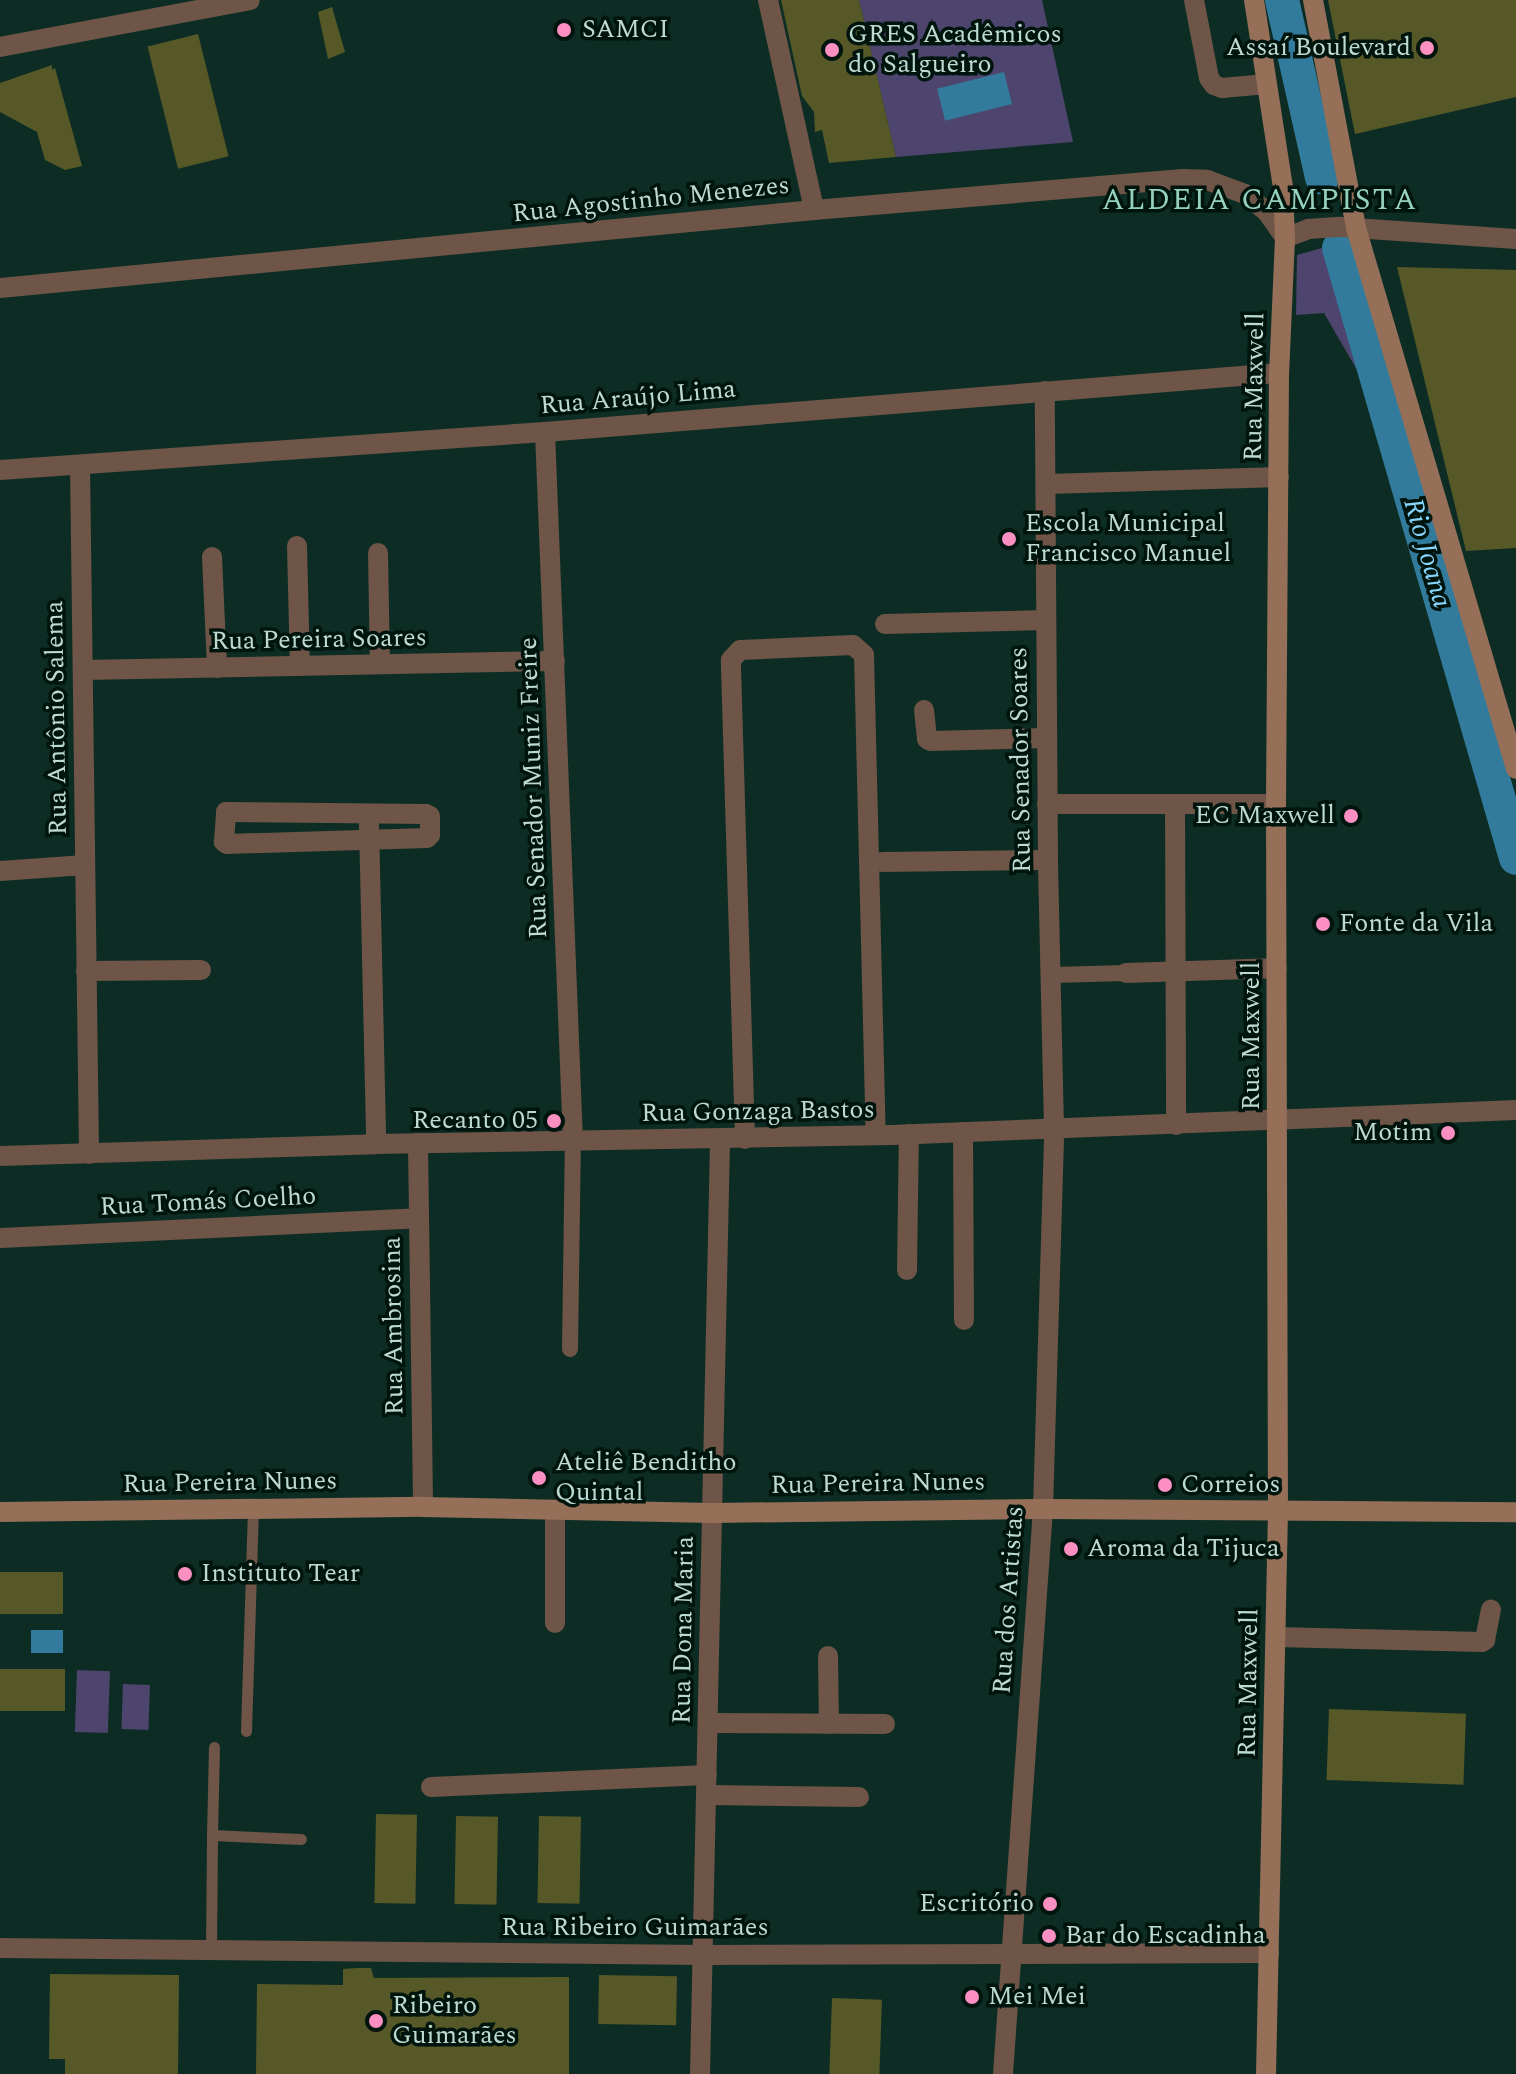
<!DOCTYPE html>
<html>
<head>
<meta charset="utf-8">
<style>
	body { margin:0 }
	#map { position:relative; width:1516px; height:2074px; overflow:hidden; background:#0d2d24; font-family:Spectral,serif }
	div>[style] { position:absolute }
	.green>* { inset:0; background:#4d456d; transform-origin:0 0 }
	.water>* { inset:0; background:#327b9c; transform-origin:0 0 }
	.river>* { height:34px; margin:-17px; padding:0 17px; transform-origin:17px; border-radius:17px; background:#327b9c }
	.building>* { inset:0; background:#565828; transform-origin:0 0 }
	.service>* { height:11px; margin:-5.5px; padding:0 5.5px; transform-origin:5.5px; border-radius:5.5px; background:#6e5547 }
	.pedestrian>* { height:16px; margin:-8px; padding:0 8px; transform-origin:8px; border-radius:8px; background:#6e5547 }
	.minor>* { height:20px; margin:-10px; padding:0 10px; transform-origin:10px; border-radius:10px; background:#6e5547 }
	.tertiary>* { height:20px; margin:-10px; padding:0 10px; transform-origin:10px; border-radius:10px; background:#6e5547 }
	.secondary>* { height:20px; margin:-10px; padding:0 10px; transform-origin:10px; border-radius:10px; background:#956f58 }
	.dots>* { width:22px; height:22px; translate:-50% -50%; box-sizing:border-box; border:4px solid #00140e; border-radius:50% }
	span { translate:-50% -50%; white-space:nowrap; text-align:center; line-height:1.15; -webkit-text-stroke:7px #00140e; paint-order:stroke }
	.poi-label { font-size:26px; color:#bcdacf }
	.left { translate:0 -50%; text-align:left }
	.right { translate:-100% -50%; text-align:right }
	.street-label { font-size:26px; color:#bcdacf }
	.water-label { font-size:28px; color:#87d5fd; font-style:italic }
	.quarter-label { font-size:30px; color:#94d2bd; letter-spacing:2px }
</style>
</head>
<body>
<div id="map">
	<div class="green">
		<div style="clip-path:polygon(859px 0,1042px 0,1073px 142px,896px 157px)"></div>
		<div style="clip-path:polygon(1322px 248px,1337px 297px,1357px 370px,1324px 313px,1296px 315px,1297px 255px)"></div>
		<div style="left:77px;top:1670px;width:33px;height:62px;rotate:2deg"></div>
		<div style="left:123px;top:1684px;width:27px;height:45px;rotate:2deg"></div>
	</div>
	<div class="water">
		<div style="left:1004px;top:72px;width:33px;height:69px;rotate:76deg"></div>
		<div style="left:31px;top:1630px;width:32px;height:23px"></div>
	</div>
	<div class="river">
		<div style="left:1282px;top:0;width:182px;rotate:77.3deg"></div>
		<div style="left:1339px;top:248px;width:635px;rotate:73.82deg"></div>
	</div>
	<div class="building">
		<div style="clip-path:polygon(781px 0,859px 0,896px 157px,829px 163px,822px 130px,815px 132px,814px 112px,802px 96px)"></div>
		<div style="clip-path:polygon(1328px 0,1516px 0,1516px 97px,1355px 134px)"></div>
		<div style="clip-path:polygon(332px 7px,345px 52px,328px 59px,318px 12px)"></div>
		<div style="left:198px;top:34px;width:126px;height:52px;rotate:76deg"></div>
		<div style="clip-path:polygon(52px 65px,52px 70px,55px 68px,82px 166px,65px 170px,45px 160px,37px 132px,0 112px,0 83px)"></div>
		<div style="clip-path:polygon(1397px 267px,1516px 270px,1516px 548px,1466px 551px)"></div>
		<div style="left:63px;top:1572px;width:42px;height:63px;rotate:90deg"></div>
		<div style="left:65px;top:1669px;width:42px;height:65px;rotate:90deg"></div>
		<div style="left:1329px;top:1709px;width:137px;height:71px;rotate:2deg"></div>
		<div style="left:376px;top:1814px;width:41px;height:89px;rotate:1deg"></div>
		<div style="left:456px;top:1816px;width:42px;height:88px;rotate:1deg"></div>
		<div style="left:539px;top:1816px;width:42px;height:87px;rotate:1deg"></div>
		<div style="clip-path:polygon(357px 1968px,371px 1968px,374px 1978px,569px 1977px,569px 2074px,256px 2074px,257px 1984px,343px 1985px,343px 1969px)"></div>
		<div style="clip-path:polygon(50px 1974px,179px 1975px,178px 2074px,65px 2074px,65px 2059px,49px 2059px)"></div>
		<div style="left:599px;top:1975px;width:78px;height:49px;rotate:1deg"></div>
		<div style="left:832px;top:1998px;width:50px;height:76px;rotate:2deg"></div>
	</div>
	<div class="service">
		<div style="left:246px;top:1731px;width:222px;rotate:-88.2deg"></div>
		<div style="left:212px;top:1835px;width:88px;rotate:-88.7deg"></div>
		<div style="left:211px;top:1951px;width:116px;rotate:-89.5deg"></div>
		<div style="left:212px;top:1835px;width:89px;rotate:2.6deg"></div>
	</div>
	<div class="pedestrian">
		<div style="left:1052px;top:975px;width:74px;rotate:-1.5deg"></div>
		<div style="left:570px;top:1349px;width:208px;rotate:-89.2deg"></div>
	</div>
	<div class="minor">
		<div style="left:768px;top:0;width:215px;rotate:77.6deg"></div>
		<div style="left:1194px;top:0;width:79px;rotate:79.1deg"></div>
		<div style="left:1209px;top:78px;width:9px;rotate:54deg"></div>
		<div style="left:1214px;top:85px;width:9px;rotate:21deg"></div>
		<div style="left:1222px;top:88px;width:45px;rotate:-5.1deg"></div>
		<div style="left:0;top:47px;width:254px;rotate:-10.6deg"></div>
		<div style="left:1285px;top:238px;width:25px;rotate:-21deg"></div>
		<div style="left:1308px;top:229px;width:32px;rotate:-4deg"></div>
		<div style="left:1340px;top:227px;width:176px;rotate:3.9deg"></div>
		<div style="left:545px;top:432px;width:710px;rotate:87.74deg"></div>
		<div style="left:80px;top:465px;width:689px;rotate:89.25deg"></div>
		<div style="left:0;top:470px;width:546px;rotate:-3.99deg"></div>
		<div style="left:545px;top:432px;width:736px;rotate:-4.6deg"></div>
		<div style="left:1047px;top:484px;width:232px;rotate:-1.7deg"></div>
		<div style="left:297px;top:546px;width:120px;rotate:88.6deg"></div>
		<div style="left:378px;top:553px;width:111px;rotate:89deg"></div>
		<div style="left:212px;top:557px;width:111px;rotate:87.4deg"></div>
		<div style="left:885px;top:624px;width:161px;rotate:-1.4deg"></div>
		<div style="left:84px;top:670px;width:471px;rotate:-1.1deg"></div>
		<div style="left:924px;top:710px;width:29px;rotate:84deg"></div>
		<div style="left:927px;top:739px;width:4px;rotate:27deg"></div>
		<div style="left:931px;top:741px;width:116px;rotate:-1.5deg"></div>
		<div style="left:1047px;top:804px;width:229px"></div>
		<div style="left:1175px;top:804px;width:321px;rotate:89.8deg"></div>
		<div style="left:226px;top:812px;width:200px;rotate:0.6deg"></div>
		<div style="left:426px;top:814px;width:4px;rotate:27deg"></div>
		<div style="left:430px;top:816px;width:19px;rotate:90deg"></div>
		<div style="left:430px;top:835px;width:4px;rotate:135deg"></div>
		<div style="left:427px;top:838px;width:200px;rotate:178.3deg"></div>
		<div style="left:227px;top:844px;width:4px;rotate:-146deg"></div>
		<div style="left:224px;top:842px;width:30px;rotate:-86deg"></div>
		<div style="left:369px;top:824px;width:320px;rotate:88.7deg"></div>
		<div style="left:882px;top:862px;width:166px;rotate:-0.7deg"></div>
		<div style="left:0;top:871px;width:85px;rotate:-4deg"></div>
		<div style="left:86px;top:971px;width:115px;rotate:-0.5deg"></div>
		<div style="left:1126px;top:973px;width:151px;rotate:-1.9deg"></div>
		<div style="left:963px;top:1132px;width:188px;rotate:89.7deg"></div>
		<div style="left:745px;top:1139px;width:479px;rotate:-91.7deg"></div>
		<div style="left:731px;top:660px;width:13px;rotate:-48deg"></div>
		<div style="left:740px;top:650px;width:113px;rotate:-2.5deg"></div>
		<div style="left:853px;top:645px;width:15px;rotate:42deg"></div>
		<div style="left:864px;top:655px;width:479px;rotate:88.6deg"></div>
		<div style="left:418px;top:1143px;width:364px;rotate:89.2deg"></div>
		<div style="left:0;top:1238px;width:419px;rotate:-2.7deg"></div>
		<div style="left:907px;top:1270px;width:136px;rotate:-89.2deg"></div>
		<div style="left:555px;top:1510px;width:113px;rotate:90deg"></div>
		<div style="left:1276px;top:1637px;width:206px;rotate:1.4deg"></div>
		<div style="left:1482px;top:1642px;width:4px;rotate:-34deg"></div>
		<div style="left:1485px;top:1640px;width:31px;rotate:-79deg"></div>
		<div style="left:828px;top:1656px;width:68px;rotate:89.2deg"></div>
		<div style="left:708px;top:1723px;width:177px;rotate:0.3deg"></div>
		<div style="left:431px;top:1787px;width:276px;rotate:-2.5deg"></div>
		<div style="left:707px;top:1795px;width:152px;rotate:0.8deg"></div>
		<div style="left:0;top:1948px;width:703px;rotate:0.57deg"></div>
		<div style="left:703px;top:1955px;width:566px;rotate:-0.2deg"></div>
		<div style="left:700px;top:2074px;width:935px;rotate:-88.77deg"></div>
		<div style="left:1003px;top:2074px;width:566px;rotate:-85.95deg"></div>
		<div style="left:1043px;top:1509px;width:380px;rotate:-88.3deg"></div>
		<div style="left:1054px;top:1129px;width:269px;rotate:-91.3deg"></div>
		<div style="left:1048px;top:860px;width:469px;rotate:-90.4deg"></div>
	</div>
	<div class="tertiary">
		<div style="left:0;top:288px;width:818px;rotate:-5.47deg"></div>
		<div style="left:814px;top:210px;width:370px;rotate:-4.8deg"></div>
		<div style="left:1183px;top:179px;width:24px;rotate:2deg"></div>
		<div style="left:1207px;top:180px;width:40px;rotate:20.2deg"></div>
		<div style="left:1245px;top:194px;width:28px;rotate:39deg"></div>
		<div style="left:1267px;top:212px;width:32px;rotate:55deg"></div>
		<div style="left:0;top:1156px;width:376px;rotate:-1.8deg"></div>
		<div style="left:376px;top:1144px;width:516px;rotate:-1deg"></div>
		<div style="left:892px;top:1135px;width:625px;rotate:-2.29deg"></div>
	</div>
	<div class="secondary">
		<div style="left:1254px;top:0;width:189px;rotate:81.2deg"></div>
		<div style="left:1283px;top:187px;width:51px;rotate:87.8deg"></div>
		<div style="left:1285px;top:238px;width:135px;rotate:92.5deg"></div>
		<div style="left:1279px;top:373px;width:431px;rotate:90.4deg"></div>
		<div style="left:1276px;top:804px;width:707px;rotate:89.84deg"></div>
		<div style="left:1278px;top:1511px;width:563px;rotate:91.22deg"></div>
		<div style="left:1313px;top:0;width:232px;rotate:79.3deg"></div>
		<div style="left:1356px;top:228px;width:564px;rotate:73.52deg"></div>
		<div style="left:0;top:1512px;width:423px;rotate:-0.7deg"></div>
		<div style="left:423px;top:1507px;width:289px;rotate:1.2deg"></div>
		<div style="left:712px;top:1513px;width:331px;rotate:-0.7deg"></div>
		<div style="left:1043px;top:1509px;width:473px;rotate:0.4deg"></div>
	</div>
	<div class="dots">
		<div style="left:564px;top:30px;background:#fc8fc2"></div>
		<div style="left:1427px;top:48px;background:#fc8fc2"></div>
		<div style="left:832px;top:50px;background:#fc8fc2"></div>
		<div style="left:1009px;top:539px;background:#fc8fc2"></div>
		<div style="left:1351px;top:816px;background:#fc8fc2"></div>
		<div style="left:1323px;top:924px;background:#fc8fc2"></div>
		<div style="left:554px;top:1121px;background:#fc8fc2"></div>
		<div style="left:1448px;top:1133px;background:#fc8fc2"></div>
		<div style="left:539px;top:1478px;background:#fc8fc2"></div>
		<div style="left:1165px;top:1485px;background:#fc8fc2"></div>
		<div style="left:1071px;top:1549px;background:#fc8fc2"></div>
		<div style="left:185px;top:1574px;background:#fc8fc2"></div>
		<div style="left:1050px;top:1904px;background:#fc8fc2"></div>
		<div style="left:1049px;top:1936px;background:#fc8fc2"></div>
		<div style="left:972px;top:1997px;background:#fc8fc2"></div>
		<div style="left:376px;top:2021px;background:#fc8fc2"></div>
	</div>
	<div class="poi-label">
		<span class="left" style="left:582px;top:30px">SAMCI</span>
		<span class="left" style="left:848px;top:50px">GRES Acadêmicos<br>do Salgueiro</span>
		<span class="right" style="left:1411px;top:48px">Assaí Boulevard</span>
		<span class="left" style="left:1025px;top:539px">Escola Municipal<br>Francisco Manuel</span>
		<span class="right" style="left:1335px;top:816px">EC Maxwell</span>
		<span class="left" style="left:1339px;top:924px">Fonte da Vila</span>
		<span class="right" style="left:538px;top:1121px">Recanto 05</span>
		<span class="right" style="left:1432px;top:1133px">Motim</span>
		<span class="left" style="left:555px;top:1478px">Ateliê Benditho<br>Quintal</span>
		<span class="left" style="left:1181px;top:1485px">Correios</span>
		<span class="left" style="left:1087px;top:1549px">Aroma da Tijuca</span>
		<span class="left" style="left:201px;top:1574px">Instituto Tear</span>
		<span class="right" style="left:1034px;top:1904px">Escritório</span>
		<span class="left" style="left:1065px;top:1936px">Bar do Escadinha</span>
		<span class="left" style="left:988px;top:1997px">Mei Mei</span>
		<span class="left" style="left:392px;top:2021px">Ribeiro<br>Guimarães</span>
	</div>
	<div class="street-label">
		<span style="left:651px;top:200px;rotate:-6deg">Rua Agostinho Menezes</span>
		<span style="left:1255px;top:387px;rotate:-89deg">Rua Maxwell</span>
		<span style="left:638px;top:398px;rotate:-5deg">Rua Araújo Lima</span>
		<span style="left:319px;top:640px;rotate:-1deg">Rua Pereira Soares</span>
		<span style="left:57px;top:718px;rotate:-91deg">Rua Antônio Salema</span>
		<span style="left:1021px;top:760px;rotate:-91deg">Rua Senador Soares</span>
		<span style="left:534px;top:788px;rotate:-92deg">Rua Senador Muniz Freire</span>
		<span style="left:1252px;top:1036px;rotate:-90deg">Rua Maxwell</span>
		<span style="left:758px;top:1112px;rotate:-1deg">Rua Gonzaga Bastos</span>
		<span style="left:208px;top:1202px;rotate:-3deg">Rua Tomás Coelho</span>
		<span style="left:394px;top:1326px;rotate:-91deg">Rua Ambrosina</span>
		<span style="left:230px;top:1483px;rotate:-1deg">Rua Pereira Nunes</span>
		<span style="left:878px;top:1484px;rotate:-1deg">Rua Pereira Nunes</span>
		<span style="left:1009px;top:1600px;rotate:-86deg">Rua dos Artistas</span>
		<span style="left:684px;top:1630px;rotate:-89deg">Rua Dona Maria</span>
		<span style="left:1249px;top:1683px;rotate:-89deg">Rua Maxwell</span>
		<span style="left:635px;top:1928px">Rua Ribeiro Guimarães</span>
	</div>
	<div class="water-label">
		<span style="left:1427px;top:553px;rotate:74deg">Rio Joana</span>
	</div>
	<div class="quarter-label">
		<span style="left:1260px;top:200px">ALDEIA CAMPISTA</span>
	</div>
</div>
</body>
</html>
